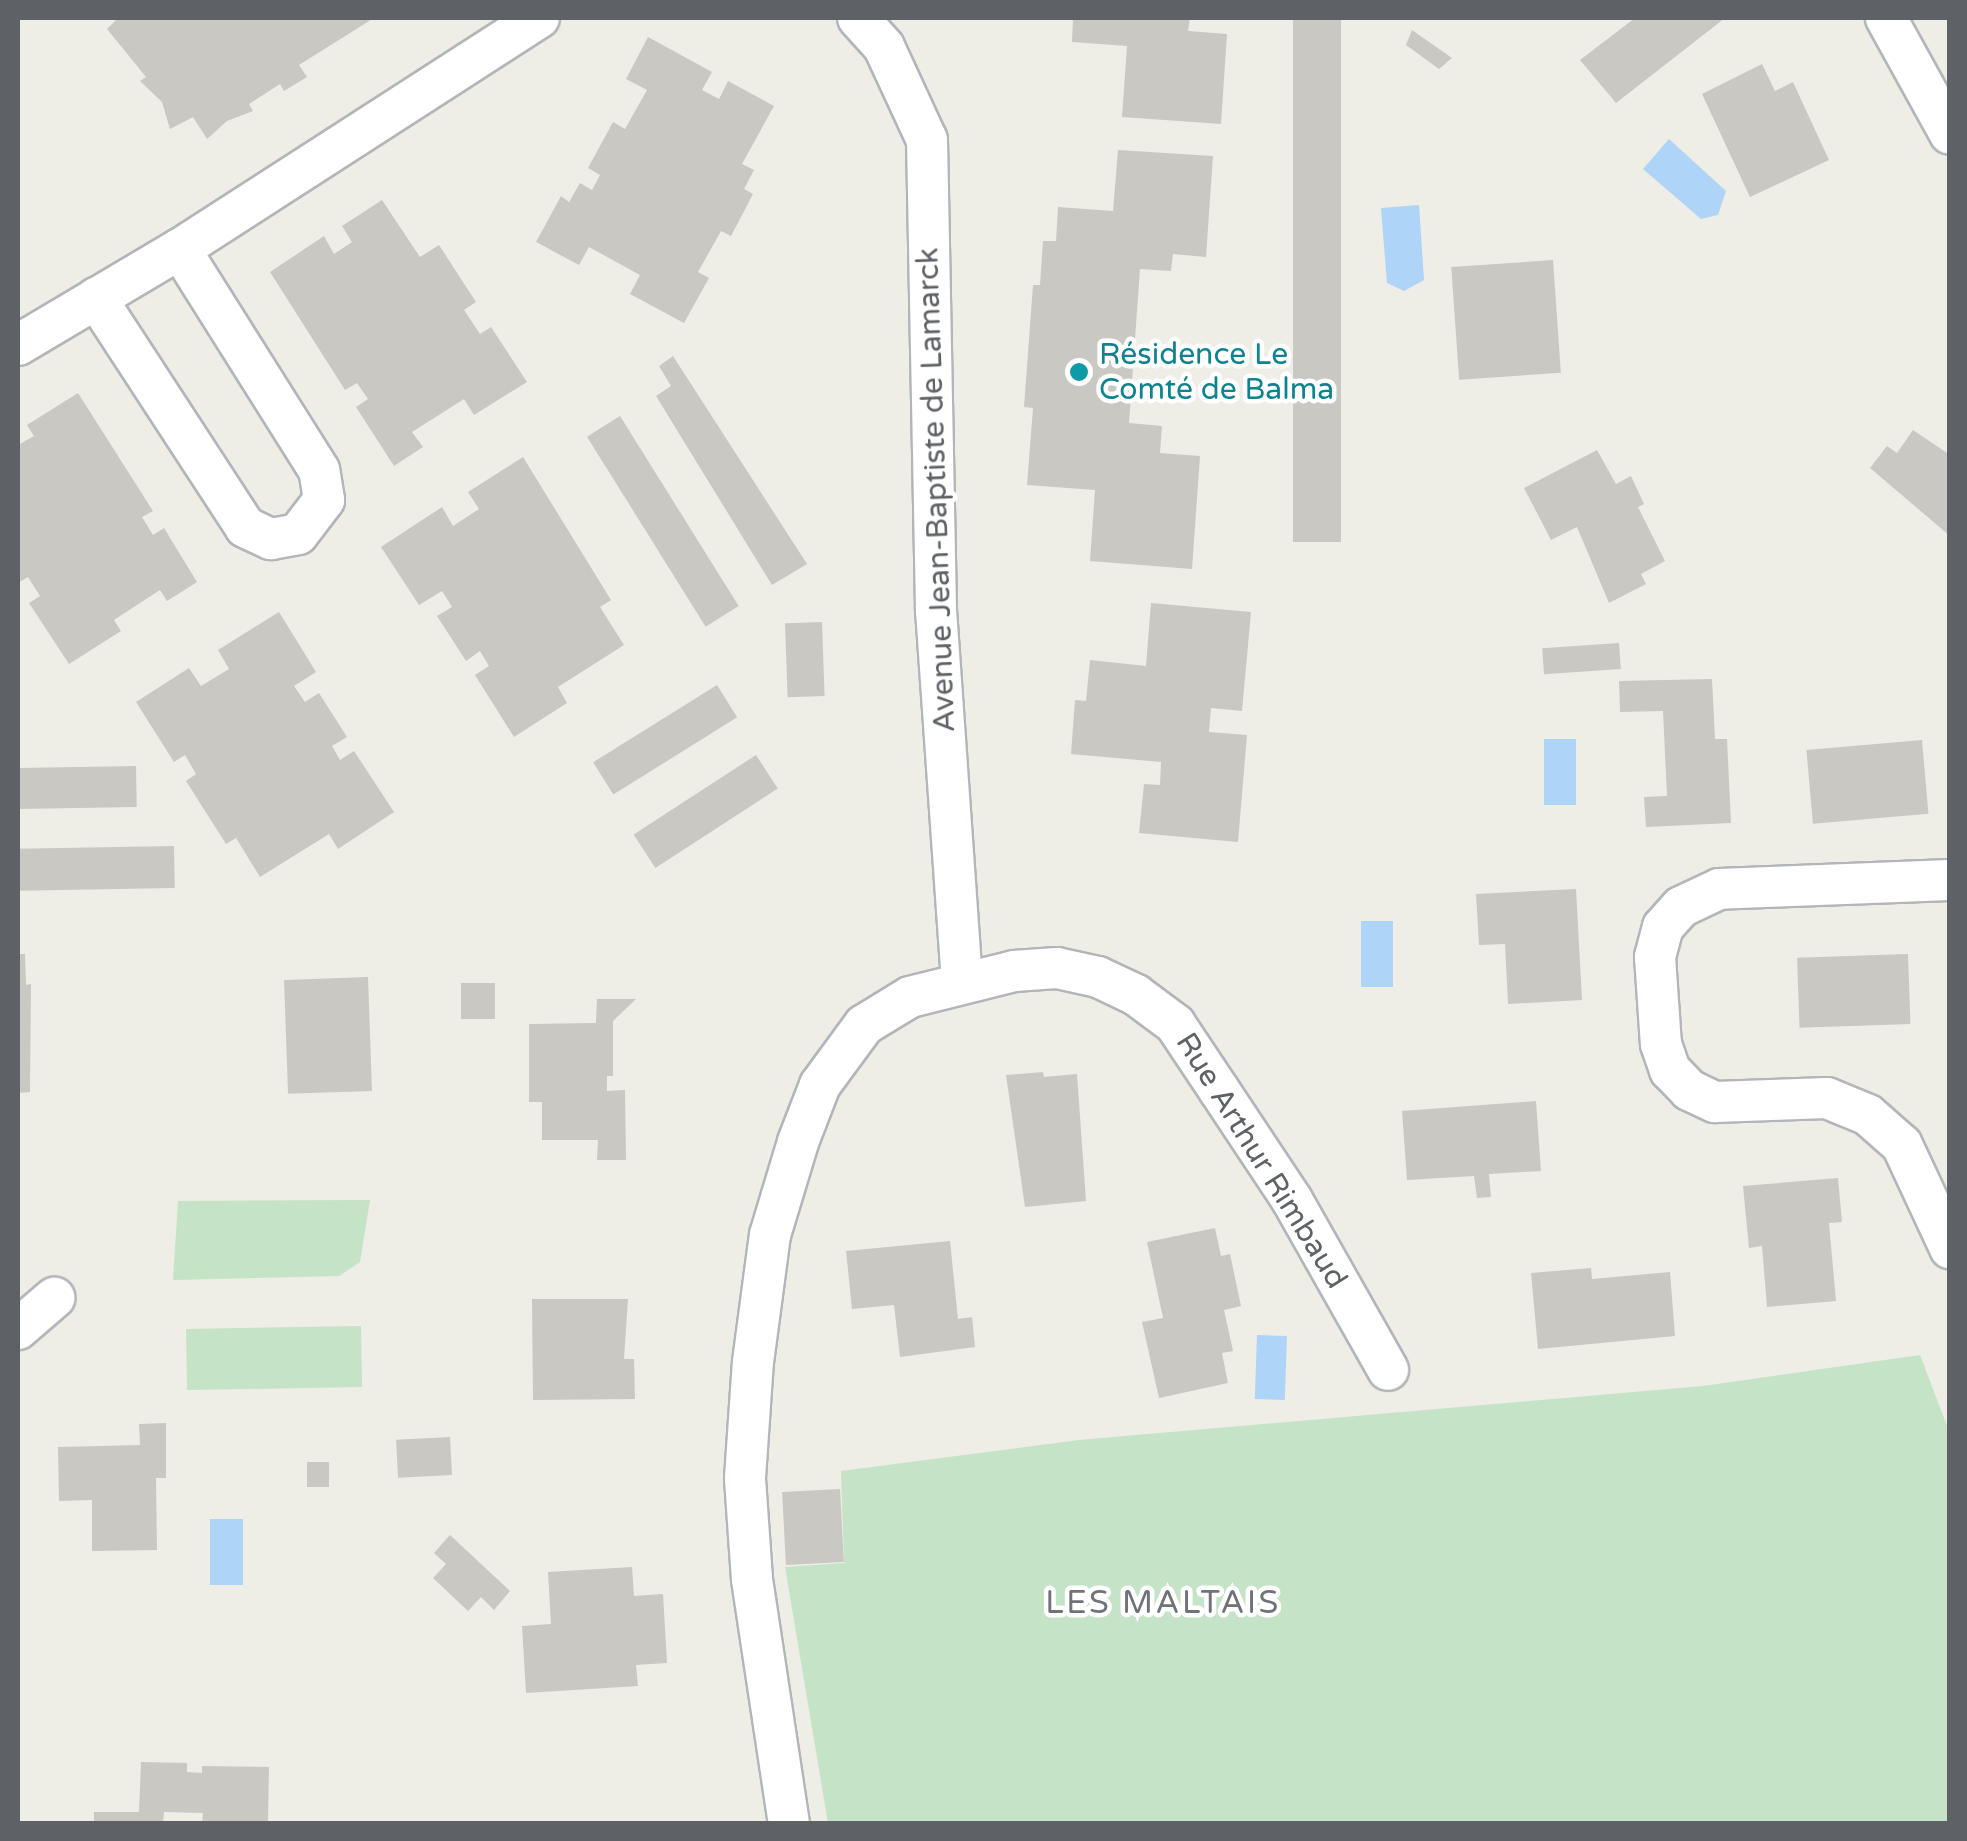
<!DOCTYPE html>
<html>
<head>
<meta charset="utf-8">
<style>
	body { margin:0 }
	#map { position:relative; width:1967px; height:1841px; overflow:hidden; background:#eeede6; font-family:"Varela Round",sans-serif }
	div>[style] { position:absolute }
	.green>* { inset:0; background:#c5e3c6; transform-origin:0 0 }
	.water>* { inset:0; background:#aed4f7; transform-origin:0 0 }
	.building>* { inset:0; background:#cac8c3; transform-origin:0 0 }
	.roads { filter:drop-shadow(2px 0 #b3b6b9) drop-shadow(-2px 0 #b3b6b9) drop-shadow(0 2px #b3b6b9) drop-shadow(0 -2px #b3b6b9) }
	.minor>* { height:40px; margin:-20px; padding:0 20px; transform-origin:20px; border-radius:20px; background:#fff }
	.dots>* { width:28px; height:28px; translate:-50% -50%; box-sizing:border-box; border:5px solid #fff; border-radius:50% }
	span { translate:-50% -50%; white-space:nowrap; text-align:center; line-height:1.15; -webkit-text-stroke:9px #fff; paint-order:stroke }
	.culture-label { font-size:30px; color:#0d838f }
	.left { translate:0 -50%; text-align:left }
	.street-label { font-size:30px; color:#5e6165 }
	.neighbourhood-label { font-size:32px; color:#6f7277; letter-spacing:2.5px }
	.frame { position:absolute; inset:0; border:20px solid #5e6165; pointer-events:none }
</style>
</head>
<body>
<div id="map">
	<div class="green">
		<div style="clip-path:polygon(370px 1200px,360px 1262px,339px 1276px,173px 1280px,178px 1201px)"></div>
		<div style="left:361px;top:1326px;width:61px;height:175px;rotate:89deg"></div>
		<div style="clip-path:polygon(1920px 1355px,1949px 1431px,1949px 1823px,828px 1823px,785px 1567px,844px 1563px,841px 1471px,1079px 1440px,1703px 1386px)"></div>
	</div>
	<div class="water">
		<div style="clip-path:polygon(1669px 139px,1726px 191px,1718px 215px,1701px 219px,1643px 169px)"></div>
		<div style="clip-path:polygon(1419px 205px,1424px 280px,1404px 291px,1387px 283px,1381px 208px)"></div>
		<div style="left:1544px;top:739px;width:32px;height:66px"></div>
		<div style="left:1361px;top:921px;width:32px;height:66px"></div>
		<div style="left:1257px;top:1335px;width:30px;height:64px;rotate:2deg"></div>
		<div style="left:210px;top:1519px;width:33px;height:66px"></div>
	</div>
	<div class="building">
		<div style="clip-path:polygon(118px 18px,374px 18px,299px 65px,307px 77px,284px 91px,280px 84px,249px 104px,253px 111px,227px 121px,207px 139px,193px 117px,170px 129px,162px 102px,140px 81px,146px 77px,107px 29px)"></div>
		<div style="clip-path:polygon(1073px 18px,1190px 18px,1188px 31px,1227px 34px,1221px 124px,1122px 117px,1127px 46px,1072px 42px)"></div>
		<div style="left:1293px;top:18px;width:48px;height:524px"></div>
		<div style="clip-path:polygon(1635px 18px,1725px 18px,1616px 103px,1580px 60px)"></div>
		<div style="clip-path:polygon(1412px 30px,1452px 58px,1439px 69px,1406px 45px)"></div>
		<div style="clip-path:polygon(648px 37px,712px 72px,702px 90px,719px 99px,728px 81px,774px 106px,742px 164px,754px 170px,744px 189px,753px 194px,731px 236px,721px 231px,698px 272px,709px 278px,684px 323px,630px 294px,640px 275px,589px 247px,579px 265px,536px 242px,561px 196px,569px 202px,580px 183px,592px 190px,600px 175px,588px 168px,613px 122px,625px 129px,647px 90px,626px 79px)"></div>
		<div style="clip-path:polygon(1762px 64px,1775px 91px,1793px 82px,1829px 160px,1750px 197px,1702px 94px)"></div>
		<div style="clip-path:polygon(1118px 150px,1213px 156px,1206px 257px,1173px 254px,1171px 271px,1140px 269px,1129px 423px,1162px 426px,1160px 453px,1200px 456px,1192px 569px,1090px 561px,1095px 490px,1027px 485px,1033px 408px,1024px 407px,1033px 285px,1040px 285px,1043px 241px,1056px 241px,1058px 207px,1113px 211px)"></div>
		<div style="clip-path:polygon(382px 200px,420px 257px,439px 245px,476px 302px,464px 310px,480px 334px,491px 327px,527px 382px,474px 415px,464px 399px,412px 432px,423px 447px,394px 466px,356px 407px,368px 399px,357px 383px,345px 390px,270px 272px,324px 236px,334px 254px,352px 242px,342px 226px)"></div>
		<div style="left:1553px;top:260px;width:113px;height:102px;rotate:86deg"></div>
		<div style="clip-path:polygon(673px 356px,807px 564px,772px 585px,656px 396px,671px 386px,659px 366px)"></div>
		<div style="clip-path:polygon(78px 393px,153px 511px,142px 517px,153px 535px,164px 528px,197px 582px,167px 601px,160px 590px,114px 620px,121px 631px,69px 664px,29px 603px,40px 596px,28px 577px,18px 583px,18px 445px,34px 436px,27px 425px)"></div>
		<div style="left:620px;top:416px;width:224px;height:39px;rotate:58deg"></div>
		<div style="clip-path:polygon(1913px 430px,1950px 455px,1950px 536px,1870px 468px,1887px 446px,1897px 453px)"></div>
		<div style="clip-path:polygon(1597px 450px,1616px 484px,1631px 476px,1644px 504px,1638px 507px,1665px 561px,1641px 574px,1646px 584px,1609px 603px,1577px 527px,1551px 540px,1524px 488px)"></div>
		<div style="clip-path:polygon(523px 457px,611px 600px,600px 607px,624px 645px,558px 687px,567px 703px,514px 737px,475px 675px,489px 666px,480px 651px,466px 661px,437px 616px,452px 607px,442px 591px,419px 605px,381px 547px,442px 507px,453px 526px,479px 509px,468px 492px)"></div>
		<div style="clip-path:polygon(1151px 603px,1251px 612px,1242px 711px,1211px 708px,1209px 732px,1247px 735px,1238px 842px,1139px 833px,1144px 784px,1160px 785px,1161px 762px,1071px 754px,1075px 700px,1086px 701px,1090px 660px,1146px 666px)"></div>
		<div style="clip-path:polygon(279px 612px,316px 672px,294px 686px,305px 702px,319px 693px,347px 737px,332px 746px,340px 760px,354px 751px,394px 812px,338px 849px,329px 834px,260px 877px,236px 838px,226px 844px,186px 781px,196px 774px,185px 755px,174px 762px,136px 702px,189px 668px,201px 686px,229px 669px,218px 650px)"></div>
		<div style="left:822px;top:622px;width:74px;height:37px;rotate:88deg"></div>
		<div style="left:1619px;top:643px;width:26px;height:77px;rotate:86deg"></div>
		<div style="clip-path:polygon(1712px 679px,1715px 739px,1727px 739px,1731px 823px,1646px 827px,1644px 797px,1667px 796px,1663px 711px,1620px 712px,1619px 681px)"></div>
		<div style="left:717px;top:685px;width:38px;height:146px;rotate:58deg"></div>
		<div style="left:1922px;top:740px;width:74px;height:116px;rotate:85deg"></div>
		<div style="left:756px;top:755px;width:40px;height:146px;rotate:57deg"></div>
		<div style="left:136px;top:766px;width:41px;height:118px;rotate:89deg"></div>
		<div style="left:174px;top:846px;width:42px;height:156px;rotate:89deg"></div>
		<div style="clip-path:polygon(1576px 889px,1582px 1000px,1508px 1004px,1505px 944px,1479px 945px,1476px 894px)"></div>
		<div style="clip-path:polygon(18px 954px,25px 954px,26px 985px,31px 984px,30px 1092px,18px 1093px)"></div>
		<div style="left:1908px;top:954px;width:70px;height:111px;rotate:88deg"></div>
		<div style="left:368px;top:977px;width:114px;height:84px;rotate:88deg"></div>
		<div style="left:461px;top:983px;width:34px;height:36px"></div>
		<div style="clip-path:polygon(597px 999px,636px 999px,613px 1021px,613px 1076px,607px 1076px,607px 1091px,625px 1090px,626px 1160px,597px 1160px,598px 1140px,542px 1140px,542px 1102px,529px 1102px,529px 1024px,596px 1023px)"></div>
		<div style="clip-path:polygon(1043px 1072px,1044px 1077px,1077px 1074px,1086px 1201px,1025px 1207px,1006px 1075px)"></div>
		<div style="clip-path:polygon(1536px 1101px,1541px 1171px,1489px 1174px,1491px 1197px,1477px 1198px,1474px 1176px,1407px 1180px,1402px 1111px)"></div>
		<div style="clip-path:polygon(1838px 1178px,1842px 1222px,1829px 1223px,1836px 1301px,1767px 1307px,1762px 1246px,1749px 1248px,1743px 1186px)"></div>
		<div style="clip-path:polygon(1215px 1228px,1221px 1256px,1230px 1254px,1241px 1306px,1224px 1310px,1233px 1351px,1222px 1353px,1228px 1383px,1159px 1398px,1142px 1322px,1163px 1318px,1147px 1242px)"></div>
		<div style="clip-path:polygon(950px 1241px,958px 1319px,972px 1317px,975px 1347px,900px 1357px,894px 1305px,852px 1309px,846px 1251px)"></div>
		<div style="clip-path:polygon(1591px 1268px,1592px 1279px,1670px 1272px,1675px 1336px,1538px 1349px,1531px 1273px)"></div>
		<div style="clip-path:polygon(532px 1299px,628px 1299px,624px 1359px,634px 1359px,635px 1399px,533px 1400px)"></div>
		<div style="clip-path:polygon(166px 1423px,166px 1478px,156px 1478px,157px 1550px,92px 1551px,92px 1500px,59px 1501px,58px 1447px,140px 1445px,139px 1424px)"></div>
		<div style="left:450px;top:1437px;width:38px;height:54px;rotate:87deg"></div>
		<div style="left:307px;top:1462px;width:22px;height:25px"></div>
		<div style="left:840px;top:1489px;width:73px;height:58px;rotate:87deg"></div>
		<div style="clip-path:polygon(450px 1535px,510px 1591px,494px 1610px,481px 1597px,468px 1611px,433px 1578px,446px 1564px,434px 1553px)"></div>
		<div style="clip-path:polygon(632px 1567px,634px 1596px,663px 1594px,667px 1663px,636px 1665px,638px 1686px,526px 1693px,522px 1626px,551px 1624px,548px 1572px)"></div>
		<div style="clip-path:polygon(141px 1762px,187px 1763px,187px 1772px,202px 1773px,202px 1766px,269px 1767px,268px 1824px,202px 1824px,203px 1813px,164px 1812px,163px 1824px,94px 1824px,94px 1812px,139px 1812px)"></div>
	</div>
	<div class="roads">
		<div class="minor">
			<div style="left:858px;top:18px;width:39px;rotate:48deg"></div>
			<div style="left:884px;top:47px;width:102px;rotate:65.2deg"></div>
			<div style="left:927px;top:140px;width:470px;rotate:88.9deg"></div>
			<div style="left:936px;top:610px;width:372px;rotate:86deg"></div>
			<div style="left:1886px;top:18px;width:132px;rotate:61.1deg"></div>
			<div style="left:96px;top:298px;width:273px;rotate:56.9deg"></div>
			<div style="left:245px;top:527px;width:29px;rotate:25deg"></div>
			<div style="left:271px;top:539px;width:27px;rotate:-10deg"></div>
			<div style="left:298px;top:534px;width:43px;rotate:-52.6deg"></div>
			<div style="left:324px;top:500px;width:30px;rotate:-99deg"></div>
			<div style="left:319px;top:470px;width:261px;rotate:-122.2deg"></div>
			<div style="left:18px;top:345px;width:188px;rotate:-30.7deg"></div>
			<div style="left:180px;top:249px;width:427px;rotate:-32.8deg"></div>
			<div style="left:1950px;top:880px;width:231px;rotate:177.8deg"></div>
			<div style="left:1719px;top:889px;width:42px;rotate:154.7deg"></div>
			<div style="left:1681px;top:907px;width:27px;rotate:132deg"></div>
			<div style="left:1663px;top:927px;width:31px;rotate:105deg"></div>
			<div style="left:1655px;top:957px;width:87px;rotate:86.1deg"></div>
			<div style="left:1661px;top:1044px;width:28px;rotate:71deg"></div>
			<div style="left:1670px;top:1070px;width:28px;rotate:46deg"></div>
			<div style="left:1689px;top:1090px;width:29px;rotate:25deg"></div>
			<div style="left:1715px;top:1102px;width:112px;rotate:-2deg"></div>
			<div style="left:1827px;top:1098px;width:44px;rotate:22.5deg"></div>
			<div style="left:1868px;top:1115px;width:45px;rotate:41.4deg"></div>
			<div style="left:1902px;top:1145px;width:114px;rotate:65deg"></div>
			<div style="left:18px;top:1329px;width:48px;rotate:-40.7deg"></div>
			<div style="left:789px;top:1824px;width:248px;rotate:-98.6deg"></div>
			<div style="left:752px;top:1579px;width:101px;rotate:-94deg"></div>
			<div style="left:745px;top:1478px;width:116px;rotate:-86.1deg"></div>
			<div style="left:753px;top:1362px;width:128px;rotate:-82.4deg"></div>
			<div style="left:770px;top:1235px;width:97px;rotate:-73.2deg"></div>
			<div style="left:798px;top:1142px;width:61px;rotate:-68.9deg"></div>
			<div style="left:820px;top:1085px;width:74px;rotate:-53.7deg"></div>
			<div style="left:864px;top:1025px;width:54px;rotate:-31.3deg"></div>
			<div style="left:910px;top:997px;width:107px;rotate:-14deg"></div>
			<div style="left:1014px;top:971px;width:43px;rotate:-4deg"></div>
			<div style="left:1057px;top:968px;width:42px;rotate:12.4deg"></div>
			<div style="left:1098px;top:977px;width:42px;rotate:25.3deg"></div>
			<div style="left:1136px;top:995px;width:49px;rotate:36.6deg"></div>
			<div style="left:1175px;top:1024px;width:79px;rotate:56.3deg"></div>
			<div style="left:1219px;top:1090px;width:132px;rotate:56.4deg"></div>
			<div style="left:1292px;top:1200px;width:195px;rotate:60.5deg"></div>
		</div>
	</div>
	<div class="dots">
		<div style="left:1079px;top:372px;background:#0f9aa8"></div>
	</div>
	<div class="culture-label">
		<span class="left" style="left:1099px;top:372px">Résidence Le<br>Comté de Balma</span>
	</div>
	<div class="street-label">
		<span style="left:937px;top:490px;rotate:-92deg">Avenue Jean-Baptiste de Lamarck</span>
		<span style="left:1261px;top:1161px;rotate:58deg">Rue Arthur Rimbaud</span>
	</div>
	<div class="neighbourhood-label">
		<span style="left:1163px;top:1603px">LES MALTAIS</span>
	</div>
	<div class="frame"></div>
</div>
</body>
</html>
